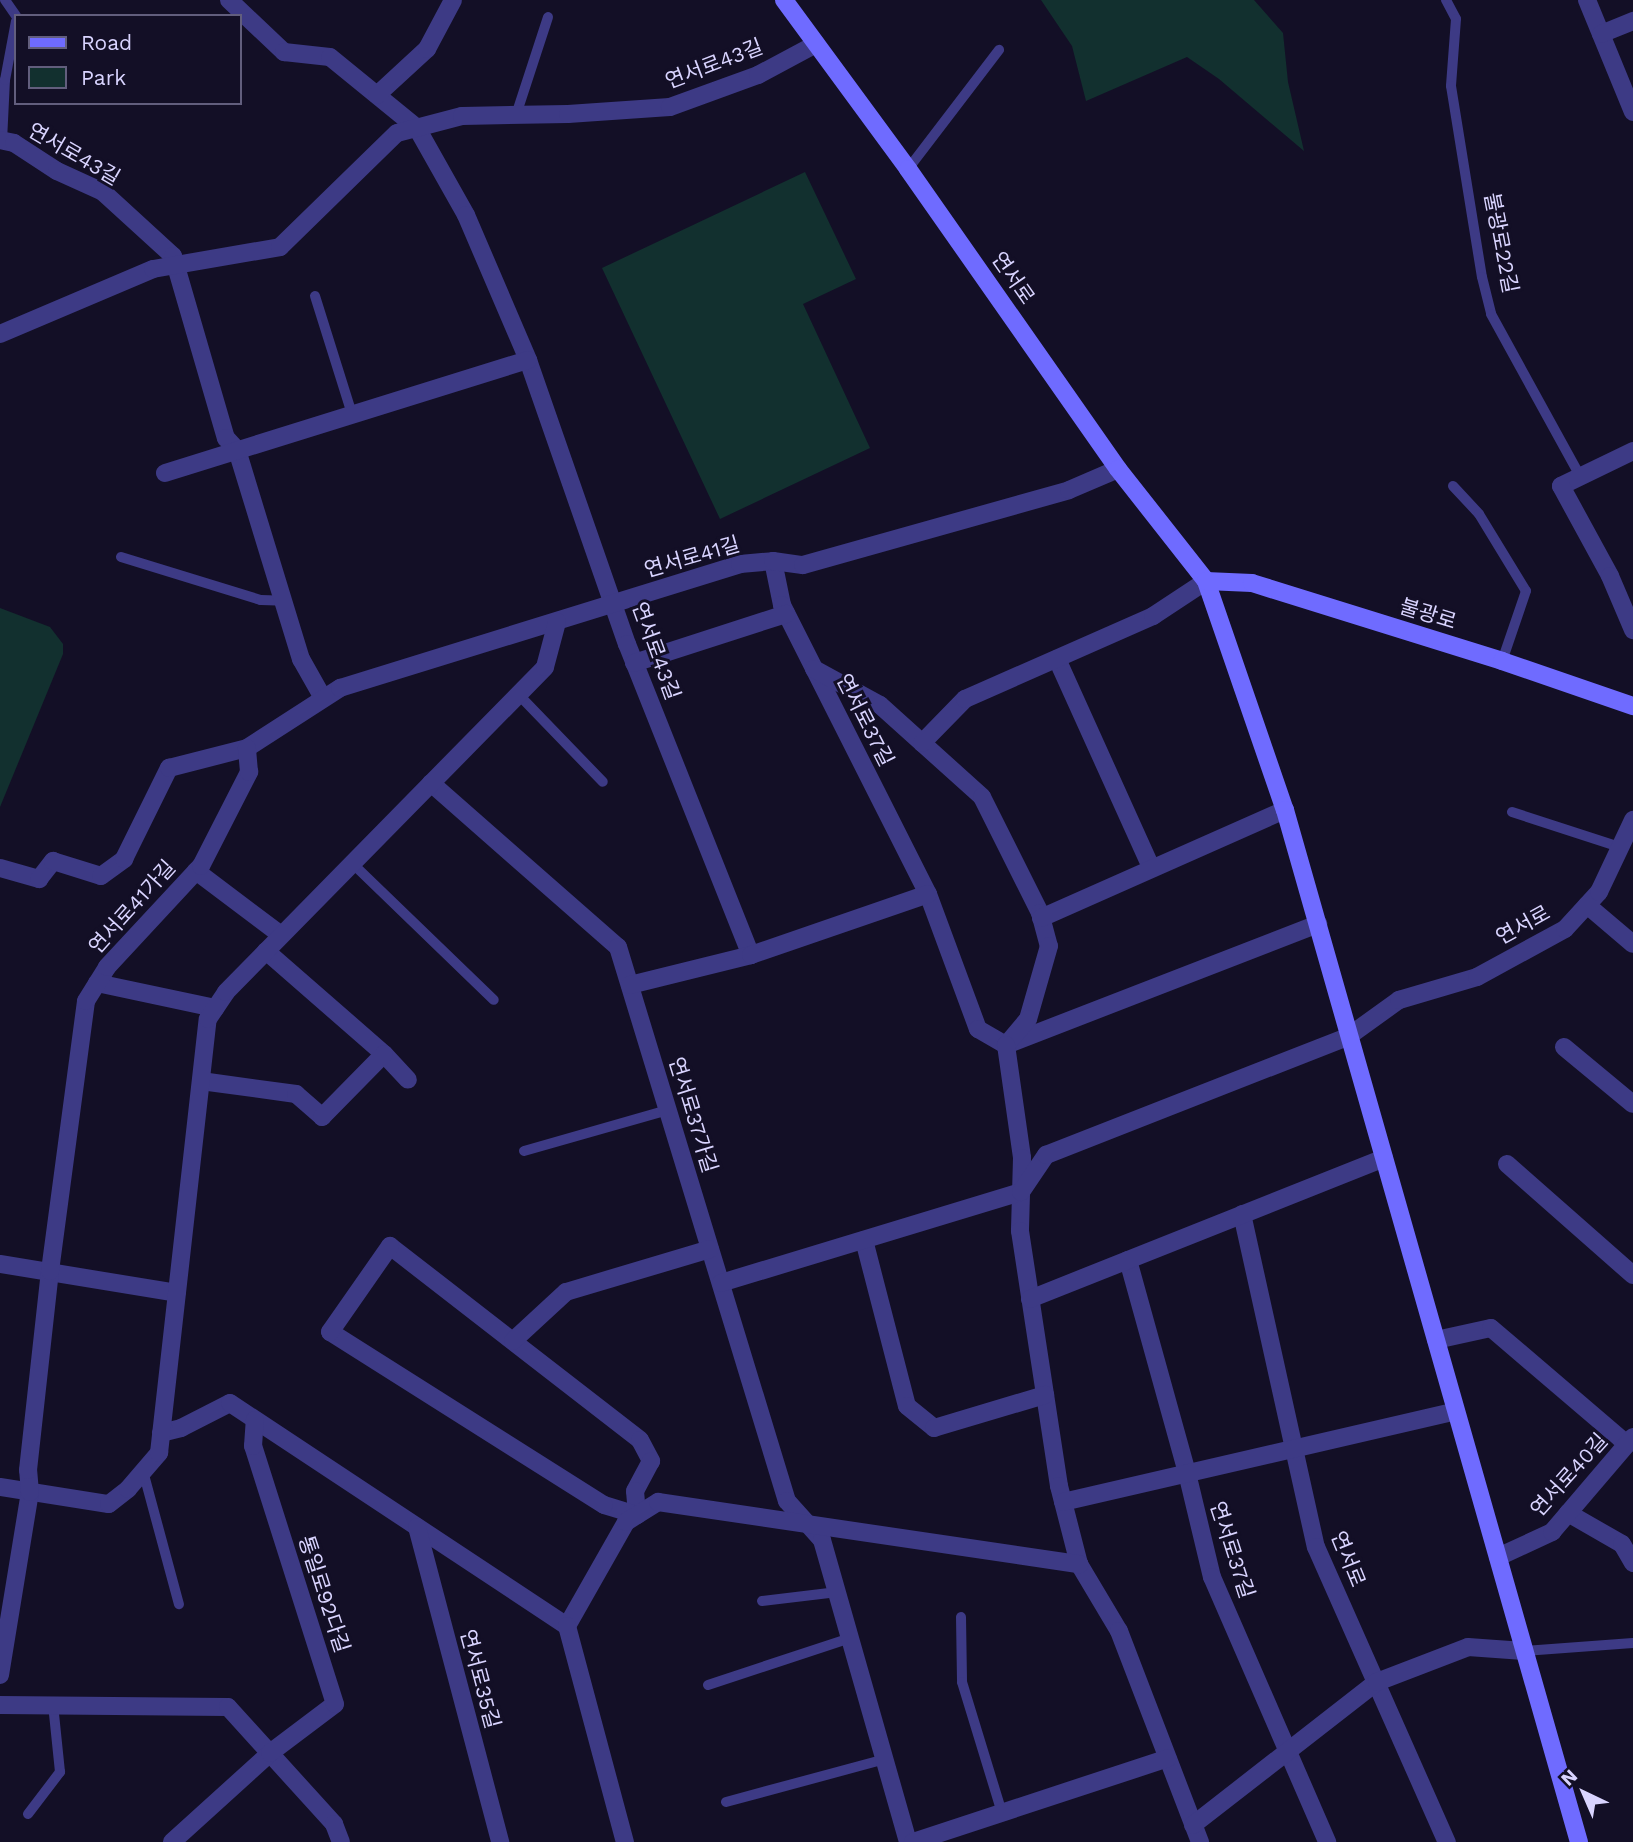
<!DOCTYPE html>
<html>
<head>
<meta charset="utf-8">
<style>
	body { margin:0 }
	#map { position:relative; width:1633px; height:1842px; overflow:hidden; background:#130f26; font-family:"Work Sans","Noto Sans KR",sans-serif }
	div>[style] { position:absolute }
	.green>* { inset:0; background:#12302f }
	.lane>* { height:10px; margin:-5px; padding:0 5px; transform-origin:5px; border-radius:5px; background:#3d3a85 }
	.street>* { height:18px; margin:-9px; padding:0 9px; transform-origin:9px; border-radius:9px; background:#3d3a85 }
	.secondary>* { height:18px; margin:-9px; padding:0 9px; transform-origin:9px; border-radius:9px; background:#6f6bff }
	span { translate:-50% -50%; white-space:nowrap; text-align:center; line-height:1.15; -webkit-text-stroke:6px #130f26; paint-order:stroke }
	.street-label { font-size:21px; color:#d9d4ff }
	.legend { position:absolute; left:14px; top:14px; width:228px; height:91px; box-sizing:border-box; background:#130f26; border:2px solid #625e7d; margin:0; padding:9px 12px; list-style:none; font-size:21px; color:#d9d4ff }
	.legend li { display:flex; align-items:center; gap:14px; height:35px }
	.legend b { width:35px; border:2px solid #625e7d }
	.north { position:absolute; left:1549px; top:1758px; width:70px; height:70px; -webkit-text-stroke:5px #130f26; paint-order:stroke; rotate:316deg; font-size:19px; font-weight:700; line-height:28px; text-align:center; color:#d9d4ff }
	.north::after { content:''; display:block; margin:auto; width:24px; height:32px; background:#d9d4ff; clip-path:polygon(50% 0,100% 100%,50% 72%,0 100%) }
</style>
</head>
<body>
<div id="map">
	<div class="green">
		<div style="clip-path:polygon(1041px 0,1254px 0,1283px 33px,1288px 82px,1304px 151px,1219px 79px,1187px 57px,1086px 101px,1072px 46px)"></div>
		<div style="clip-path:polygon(805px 172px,856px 279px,803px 304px,870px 448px,720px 519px,602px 268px)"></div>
		<div style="clip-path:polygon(0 608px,50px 627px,63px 644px,63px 654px,0 807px)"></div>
	</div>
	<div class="lane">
		<div style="left:5px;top:0;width:19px;rotate:55deg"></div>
		<div style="left:1446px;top:0;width:21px;rotate:62deg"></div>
		<div style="left:1456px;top:19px;width:67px;rotate:94.3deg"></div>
		<div style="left:1451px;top:86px;width:193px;rotate:80.8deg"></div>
		<div style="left:1482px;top:277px;width:38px;rotate:76deg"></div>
		<div style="left:1491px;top:314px;width:185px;rotate:61.2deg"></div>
		<div style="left:516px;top:115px;width:103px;rotate:-71.9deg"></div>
		<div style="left:2px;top:141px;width:61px;rotate:-87.2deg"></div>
		<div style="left:5px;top:80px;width:60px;rotate:-79.4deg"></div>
		<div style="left:908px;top:169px;width:150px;rotate:-52.6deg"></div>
		<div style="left:315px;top:296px;width:124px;rotate:72.6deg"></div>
		<div style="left:1453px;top:486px;width:38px;rotate:47deg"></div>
		<div style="left:1479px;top:514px;width:90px;rotate:58.6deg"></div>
		<div style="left:1526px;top:591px;width:74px;rotate:108.9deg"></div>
		<div style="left:121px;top:557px;width:146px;rotate:17.1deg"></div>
		<div style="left:261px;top:600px;width:24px;rotate:2deg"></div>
		<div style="left:518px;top:694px;width:122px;rotate:46deg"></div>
		<div style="left:1512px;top:812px;width:114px;rotate:18deg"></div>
		<div style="left:352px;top:863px;width:197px;rotate:44deg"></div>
		<div style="left:524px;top:1151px;width:150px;rotate:-15.9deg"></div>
		<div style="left:143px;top:1471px;width:138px;rotate:74.9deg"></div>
		<div style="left:762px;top:1601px;width:76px;rotate:-6.8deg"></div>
		<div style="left:961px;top:1617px;width:65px;rotate:89.1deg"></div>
		<div style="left:962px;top:1682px;width:137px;rotate:73deg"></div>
		<div style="left:1524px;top:1651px;width:109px;rotate:-4.2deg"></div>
		<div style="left:708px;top:1685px;width:150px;rotate:-18.3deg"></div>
		<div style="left:726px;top:1802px;width:165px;rotate:-15.1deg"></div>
		<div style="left:28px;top:1814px;width:53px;rotate:-52.7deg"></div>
		<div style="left:60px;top:1772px;width:68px;rotate:-95.9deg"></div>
	</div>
	<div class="street">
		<div style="left:229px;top:0;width:76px;rotate:43.4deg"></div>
		<div style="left:284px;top:52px;width:46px;rotate:6.2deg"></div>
		<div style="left:330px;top:57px;width:112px;rotate:39.2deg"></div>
		<div style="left:417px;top:128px;width:100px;rotate:60.6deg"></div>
		<div style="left:466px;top:215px;width:158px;rotate:66.8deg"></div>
		<div style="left:528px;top:360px;width:301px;rotate:70.8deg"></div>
		<div style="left:627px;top:644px;width:335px;rotate:68.3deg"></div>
		<div style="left:1587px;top:0;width:121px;rotate:67.7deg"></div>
		<div style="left:1601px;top:34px;width:35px;rotate:-22deg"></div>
		<div style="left:377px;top:95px;width:68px;rotate:-42.6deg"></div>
		<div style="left:427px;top:49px;width:55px;rotate:-62deg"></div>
		<div style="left:0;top:140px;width:14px;rotate:12deg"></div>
		<div style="left:14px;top:143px;width:51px;rotate:33.1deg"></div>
		<div style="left:57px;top:171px;width:51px;rotate:24.5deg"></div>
		<div style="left:103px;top:192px;width:95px;rotate:42.4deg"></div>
		<div style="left:173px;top:256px;width:190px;rotate:73.8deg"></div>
		<div style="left:226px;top:438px;width:16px;rotate:47deg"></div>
		<div style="left:237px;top:450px;width:219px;rotate:73deg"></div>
		<div style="left:301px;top:659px;width:45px;rotate:60.6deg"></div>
		<div style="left:0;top:334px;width:166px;rotate:-23deg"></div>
		<div style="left:153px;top:269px;width:129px;rotate:-9.8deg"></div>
		<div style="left:280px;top:247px;width:163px;rotate:-44.3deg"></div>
		<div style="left:397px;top:133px;width:67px;rotate:-14.7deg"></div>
		<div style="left:462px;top:116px;width:106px;rotate:-1.1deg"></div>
		<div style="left:568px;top:114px;width:102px;rotate:-3.9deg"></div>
		<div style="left:670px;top:107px;width:94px;rotate:-20deg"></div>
		<div style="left:758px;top:75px;width:66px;rotate:-28.1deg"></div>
		<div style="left:1633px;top:451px;width:80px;rotate:154.1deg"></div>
		<div style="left:1561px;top:486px;width:102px;rotate:61.4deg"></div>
		<div style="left:1610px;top:576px;width:59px;rotate:66.9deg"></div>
		<div style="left:165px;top:473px;width:380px;rotate:-17.3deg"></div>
		<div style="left:773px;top:561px;width:45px;rotate:78.4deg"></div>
		<div style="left:782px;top:605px;width:324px;rotate:63.2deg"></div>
		<div style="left:928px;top:894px;width:144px;rotate:69.7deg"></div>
		<div style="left:978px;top:1029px;width:32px;rotate:30deg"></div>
		<div style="left:1006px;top:1045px;width:335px;rotate:-21.2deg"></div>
		<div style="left:1057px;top:659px;width:230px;rotate:65.7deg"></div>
		<div style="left:634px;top:663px;width:160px;rotate:-17.9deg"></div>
		<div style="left:814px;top:669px;width:75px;rotate:28.6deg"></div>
		<div style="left:880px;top:705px;width:137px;rotate:42deg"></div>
		<div style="left:982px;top:797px;width:130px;rotate:63.4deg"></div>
		<div style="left:1040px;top:913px;width:34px;rotate:75deg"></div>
		<div style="left:1049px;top:946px;width:76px;rotate:106deg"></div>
		<div style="left:1028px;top:1019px;width:34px;rotate:130deg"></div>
		<div style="left:1006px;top:1045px;width:114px;rotate:81.9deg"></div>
		<div style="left:1022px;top:1158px;width:73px;rotate:91.6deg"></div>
		<div style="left:1020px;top:1231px;width:258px;rotate:81.3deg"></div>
		<div style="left:1059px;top:1486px;width:81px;rotate:75.6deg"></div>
		<div style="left:1079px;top:1564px;width:78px;rotate:59.2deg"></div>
		<div style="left:1119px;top:1631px;width:226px;rotate:69deg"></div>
		<div style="left:922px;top:743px;width:62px;rotate:-45.7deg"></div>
		<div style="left:965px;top:699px;width:206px;rotate:-23.8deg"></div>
		<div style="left:1153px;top:616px;width:64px;rotate:-33.4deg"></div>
		<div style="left:431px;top:783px;width:249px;rotate:41.3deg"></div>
		<div style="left:618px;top:947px;width:579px;rotate:73.04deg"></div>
		<div style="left:787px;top:1501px;width:52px;rotate:48.1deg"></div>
		<div style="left:822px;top:1540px;width:314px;rotate:74.1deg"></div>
		<div style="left:0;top:868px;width:41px;rotate:15.8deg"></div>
		<div style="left:39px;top:879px;width:23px;rotate:-52deg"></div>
		<div style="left:53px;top:861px;width:50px;rotate:17.4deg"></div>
		<div style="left:101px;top:876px;width:29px;rotate:-36deg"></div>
		<div style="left:124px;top:859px;width:102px;rotate:-63.7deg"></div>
		<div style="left:169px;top:768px;width:81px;rotate:-14.4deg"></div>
		<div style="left:247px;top:748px;width:111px;rotate:-32.8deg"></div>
		<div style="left:340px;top:688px;width:419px;rotate:-17.2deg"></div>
		<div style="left:740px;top:564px;width:33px;rotate:-5deg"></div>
		<div style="left:773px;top:561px;width:30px;rotate:8deg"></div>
		<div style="left:803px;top:565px;width:276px;rotate:-15.7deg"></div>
		<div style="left:1069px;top:490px;width:53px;rotate:-23.2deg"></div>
		<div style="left:196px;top:871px;width:106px;rotate:37deg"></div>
		<div style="left:1587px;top:905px;width:60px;rotate:40.3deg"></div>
		<div style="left:1041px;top:918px;width:267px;rotate:-23.9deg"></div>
		<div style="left:266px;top:951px;width:157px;rotate:41.1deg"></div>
		<div style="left:384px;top:1054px;width:35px;rotate:47deg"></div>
		<div style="left:97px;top:983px;width:121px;rotate:12deg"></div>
		<div style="left:630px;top:985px;width:125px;rotate:-13.9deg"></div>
		<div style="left:751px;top:955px;width:187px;rotate:-19deg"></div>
		<div style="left:1564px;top:1047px;width:89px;rotate:39.6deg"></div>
		<div style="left:201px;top:1081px;width:96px;rotate:7.8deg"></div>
		<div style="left:296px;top:1094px;width:35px;rotate:41deg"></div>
		<div style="left:322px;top:1117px;width:88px;rotate:-45.5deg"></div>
		<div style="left:1507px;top:1164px;width:168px;rotate:41.4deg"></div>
		<div style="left:1242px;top:1214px;width:341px;rotate:77.5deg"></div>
		<div style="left:1316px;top:1547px;width:323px;rotate:66.1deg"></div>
		<div style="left:864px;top:1240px;width:171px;rotate:75.5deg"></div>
		<div style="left:907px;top:1406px;width:35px;rotate:39deg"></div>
		<div style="left:934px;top:1428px;width:116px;rotate:-16.6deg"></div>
		<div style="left:390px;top:1246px;width:316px;rotate:37.8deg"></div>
		<div style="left:640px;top:1440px;width:24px;rotate:62deg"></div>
		<div style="left:651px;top:1461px;width:34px;rotate:118deg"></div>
		<div style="left:635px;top:1491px;width:24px;rotate:85deg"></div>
		<div style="left:637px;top:1515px;width:34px;rotate:-163deg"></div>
		<div style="left:604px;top:1505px;width:324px;rotate:-147.7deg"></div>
		<div style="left:330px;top:1332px;width:105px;rotate:-55.1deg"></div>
		<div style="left:1128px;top:1260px;width:221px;rotate:74.5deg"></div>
		<div style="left:1187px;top:1473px;width:107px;rotate:76.5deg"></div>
		<div style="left:1212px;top:1577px;width:289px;rotate:66.5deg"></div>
		<div style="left:0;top:1264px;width:179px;rotate:9.3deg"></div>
		<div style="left:721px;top:1283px;width:313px;rotate:-16.9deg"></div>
		<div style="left:1021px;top:1192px;width:45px;rotate:-56deg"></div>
		<div style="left:1046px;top:1155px;width:326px;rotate:-21.4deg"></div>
		<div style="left:1349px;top:1036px;width:62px;rotate:-35.8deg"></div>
		<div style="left:1399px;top:1000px;width:81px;rotate:-16.4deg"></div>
		<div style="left:1477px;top:977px;width:100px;rotate:-28.6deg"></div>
		<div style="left:1565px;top:929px;width:50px;rotate:-47.4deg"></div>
		<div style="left:1599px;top:892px;width:80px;rotate:-64.7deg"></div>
		<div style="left:1030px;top:1299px;width:381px;rotate:-21.7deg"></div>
		<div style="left:1436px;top:1340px;width:56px;rotate:-12.3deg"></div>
		<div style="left:1491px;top:1328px;width:179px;rotate:40.5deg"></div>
		<div style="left:513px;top:1341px;width:72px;rotate:-42.8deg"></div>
		<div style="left:566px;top:1292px;width:150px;rotate:-16.6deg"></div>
		<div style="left:161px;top:1433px;width:21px;rotate:-14deg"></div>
		<div style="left:181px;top:1428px;width:55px;rotate:-27deg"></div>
		<div style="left:230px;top:1403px;width:404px;rotate:33.5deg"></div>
		<div style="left:0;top:1487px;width:110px;rotate:8.9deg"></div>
		<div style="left:109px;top:1504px;width:24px;rotate:-38deg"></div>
		<div style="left:128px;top:1489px;width:48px;rotate:-49.3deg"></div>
		<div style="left:159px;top:1453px;width:437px;rotate:-83.6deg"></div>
		<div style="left:208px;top:1019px;width:32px;rotate:-56deg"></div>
		<div style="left:226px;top:992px;width:455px;rotate:-45.5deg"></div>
		<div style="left:545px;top:667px;width:47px;rotate:-75.1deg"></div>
		<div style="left:1063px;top:1502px;width:403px;rotate:-13deg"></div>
		<div style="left:1568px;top:1513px;width:62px;rotate:29.9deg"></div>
		<div style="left:1622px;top:1544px;width:22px;rotate:60deg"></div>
		<div style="left:417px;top:1527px;width:326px;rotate:75.2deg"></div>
		<div style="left:1498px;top:1557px;width:60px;rotate:-24.8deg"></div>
		<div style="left:1552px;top:1532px;width:125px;rotate:-49.5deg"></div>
		<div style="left:567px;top:1626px;width:120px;rotate:-60.4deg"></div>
		<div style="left:626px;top:1522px;width:38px;rotate:-32deg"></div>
		<div style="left:658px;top:1502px;width:426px;rotate:8.4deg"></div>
		<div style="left:567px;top:1626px;width:224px;rotate:75deg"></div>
		<div style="left:0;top:1675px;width:185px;rotate:-80.7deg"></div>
		<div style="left:30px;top:1492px;width:22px;rotate:-95deg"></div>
		<div style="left:28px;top:1470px;width:200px;rotate:-83.7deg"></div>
		<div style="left:50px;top:1271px;width:272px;rotate:-82.4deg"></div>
		<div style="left:86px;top:1001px;width:40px;rotate:-58deg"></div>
		<div style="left:107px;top:967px;width:138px;rotate:-47.1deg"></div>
		<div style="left:201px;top:866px;width:106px;rotate:-62.9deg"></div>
		<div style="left:249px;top:772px;width:24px;rotate:-95deg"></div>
		<div style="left:0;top:1705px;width:228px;rotate:0.5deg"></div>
		<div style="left:228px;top:1707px;width:158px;rotate:47.8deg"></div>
		<div style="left:334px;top:1824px;width:19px;rotate:69deg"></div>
		<div style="left:1193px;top:1825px;width:233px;rotate:-37.9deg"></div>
		<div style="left:1377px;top:1682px;width:97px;rotate:-21deg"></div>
		<div style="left:1468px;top:1647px;width:56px;rotate:4.1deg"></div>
		<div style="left:172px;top:1842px;width:132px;rotate:-42.2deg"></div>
		<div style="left:270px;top:1753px;width:81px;rotate:-37deg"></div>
		<div style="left:335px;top:1704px;width:271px;rotate:-107.6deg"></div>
		<div style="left:253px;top:1446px;width:26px;rotate:-86deg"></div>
		<div style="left:913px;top:1842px;width:268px;rotate:-18.2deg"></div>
	</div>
	<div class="secondary">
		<div style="left:784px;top:0;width:210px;rotate:53.7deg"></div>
		<div style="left:908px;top:169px;width:366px;rotate:55deg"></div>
		<div style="left:1118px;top:469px;width:142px;rotate:51.8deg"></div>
		<div style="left:1206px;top:581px;width:242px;rotate:71deg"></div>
		<div style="left:1285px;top:810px;width:1073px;rotate:74.1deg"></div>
		<div style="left:1206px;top:581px;width:46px;rotate:2.5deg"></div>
		<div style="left:1252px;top:583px;width:262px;rotate:17.3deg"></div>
		<div style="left:1502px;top:661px;width:139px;rotate:19deg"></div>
	</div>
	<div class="street-label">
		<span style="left:714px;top:64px;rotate:-21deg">연서로43길</span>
		<span style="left:74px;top:154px;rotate:30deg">연서로43길</span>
		<span style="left:1501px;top:243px;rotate:79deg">불광로22길</span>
		<span style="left:1013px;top:278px;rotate:55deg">연서로</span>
		<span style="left:692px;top:557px;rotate:-16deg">연서로41길</span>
		<span style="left:1428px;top:614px;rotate:17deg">불광로</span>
		<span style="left:656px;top:651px;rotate:70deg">연서로43길</span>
		<span style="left:865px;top:720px;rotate:63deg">연서로37길</span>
		<span style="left:132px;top:907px;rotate:-48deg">연서로41가길</span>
		<span style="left:1523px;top:925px;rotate:-29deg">연서로</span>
		<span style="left:693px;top:1115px;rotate:73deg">연서로37가길</span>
		<span style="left:1569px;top:1475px;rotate:-48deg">연서로40길</span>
		<span style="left:1232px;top:1550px;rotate:72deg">연서로37길</span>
		<span style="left:1348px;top:1559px;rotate:68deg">연서로</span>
		<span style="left:324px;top:1594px;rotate:72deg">통일로92다길</span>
		<span style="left:480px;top:1679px;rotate:75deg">연서로35길</span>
	</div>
	<ul class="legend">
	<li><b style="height:9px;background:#6f6bff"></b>Road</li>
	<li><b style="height:19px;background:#12302f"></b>Park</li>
	</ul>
	<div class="north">N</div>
</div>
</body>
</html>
